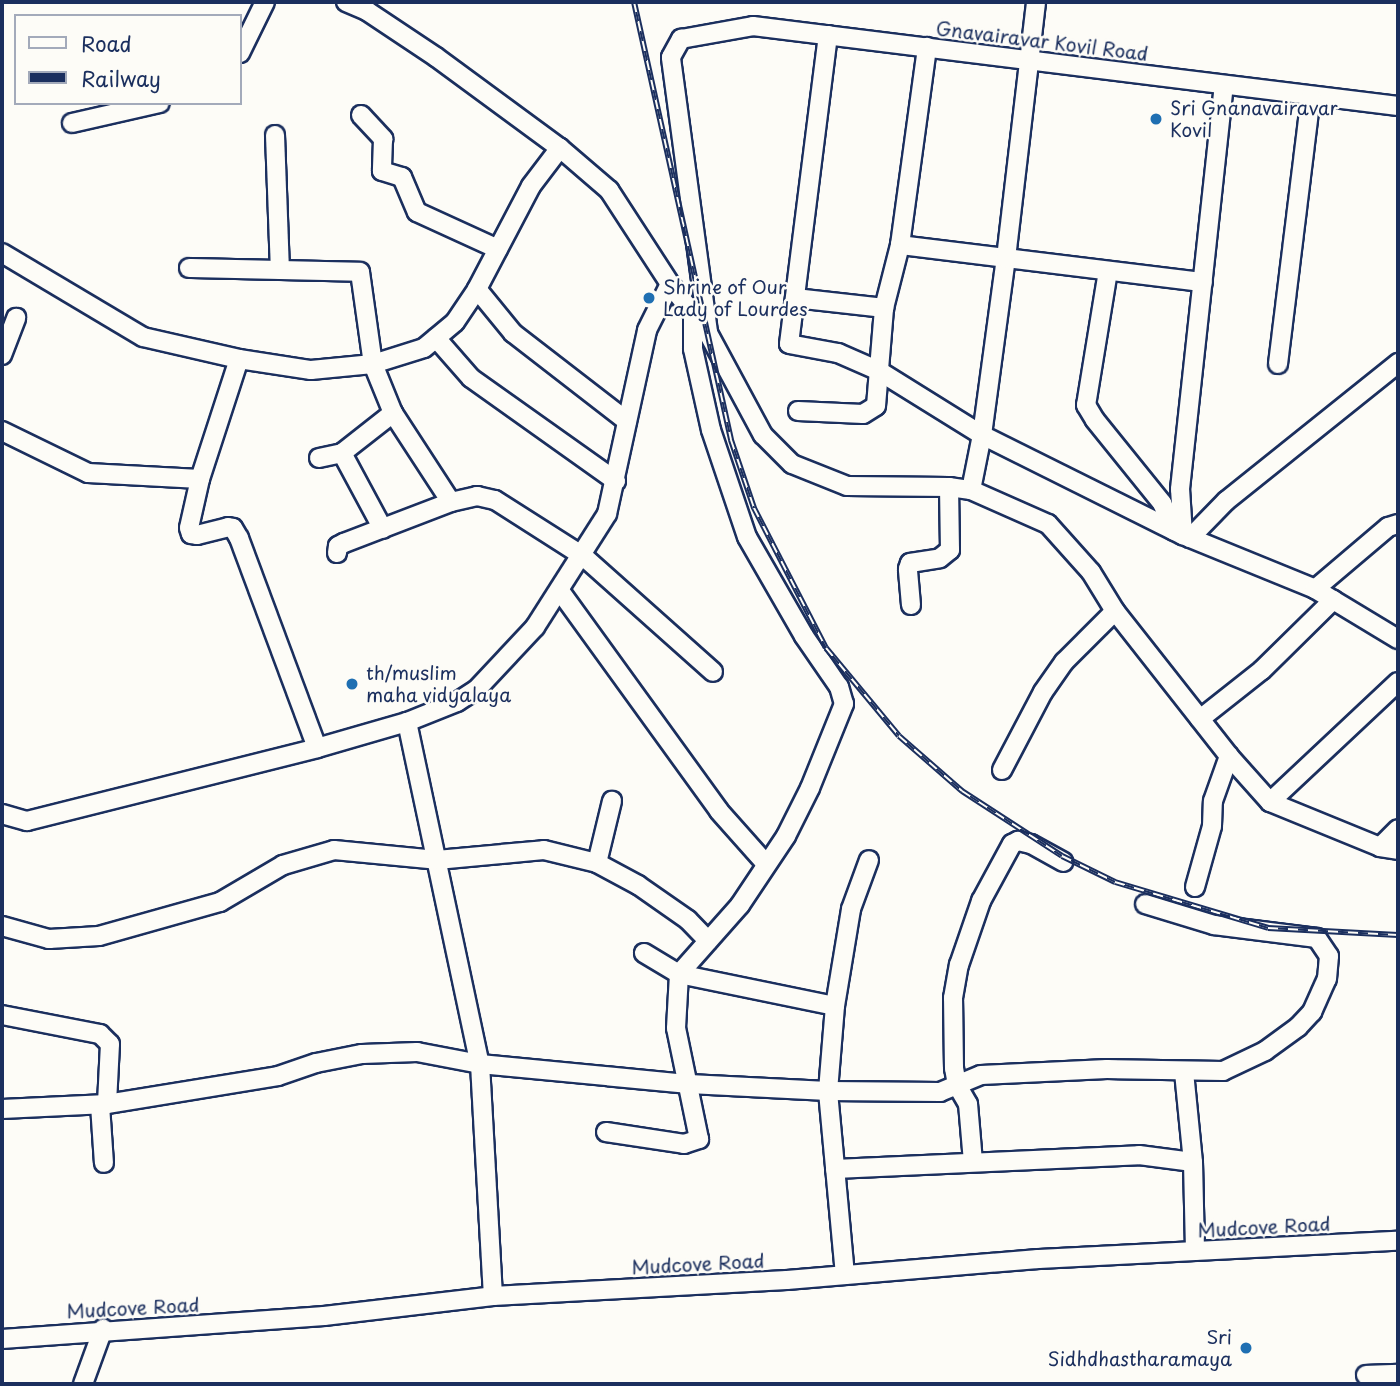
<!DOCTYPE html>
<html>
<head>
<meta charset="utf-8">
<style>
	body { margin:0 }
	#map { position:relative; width:1400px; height:1386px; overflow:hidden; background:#fdfcf7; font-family:"Playpen Sans",sans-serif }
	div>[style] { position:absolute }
	.roads { filter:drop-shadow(2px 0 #1b2f5e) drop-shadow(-2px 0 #1b2f5e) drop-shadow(0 2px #1b2f5e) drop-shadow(0 -2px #1b2f5e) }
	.minor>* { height:18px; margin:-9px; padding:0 9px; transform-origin:9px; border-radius:9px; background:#fdfcf7 }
	.rail>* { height:6px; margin-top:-3px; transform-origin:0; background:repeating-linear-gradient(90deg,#fdfcf7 0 10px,#1b2f5e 0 20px); box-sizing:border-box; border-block:2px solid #1b2f5e }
	.dots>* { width:19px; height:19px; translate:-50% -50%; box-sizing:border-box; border:4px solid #fdfcf7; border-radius:50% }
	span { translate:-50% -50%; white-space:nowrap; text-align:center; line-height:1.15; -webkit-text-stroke:5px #fdfcf7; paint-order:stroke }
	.street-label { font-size:19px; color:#1b2f5e }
	.poi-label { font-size:19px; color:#1b2f5e }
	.left { translate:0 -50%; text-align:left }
	.right { translate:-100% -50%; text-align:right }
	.frame { position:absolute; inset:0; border:4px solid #1b2f5e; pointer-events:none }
	.legend { position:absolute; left:14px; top:14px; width:228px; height:91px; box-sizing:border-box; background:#fdfcf7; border:2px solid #a3aaba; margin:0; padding:9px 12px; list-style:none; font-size:21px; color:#1b2f5e }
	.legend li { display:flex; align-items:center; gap:14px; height:35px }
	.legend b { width:35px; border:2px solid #a3aaba }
</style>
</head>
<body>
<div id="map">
	<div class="roads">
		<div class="minor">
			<div style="left:346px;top:2px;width:23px;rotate:23deg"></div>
			<div style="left:367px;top:11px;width:83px;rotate:33.7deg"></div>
			<div style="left:436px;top:57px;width:154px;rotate:36.3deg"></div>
			<div style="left:828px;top:35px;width:311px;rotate:97.2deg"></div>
			<div style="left:789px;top:344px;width:50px;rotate:10.4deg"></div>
			<div style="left:838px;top:353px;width:45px;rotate:23.7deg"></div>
			<div style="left:879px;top:371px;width:121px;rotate:31.9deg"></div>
			<div style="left:982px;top:435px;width:225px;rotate:26.5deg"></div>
			<div style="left:1183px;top:535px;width:143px;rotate:22.2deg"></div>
			<div style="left:1315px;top:589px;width:97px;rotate:31.1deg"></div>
			<div style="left:240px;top:53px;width:57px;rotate:-63.9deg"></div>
			<div style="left:361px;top:115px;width:33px;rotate:47deg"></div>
			<div style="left:383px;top:139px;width:32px;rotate:92deg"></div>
			<div style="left:382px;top:171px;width:21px;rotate:17deg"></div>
			<div style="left:402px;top:177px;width:38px;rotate:67deg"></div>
			<div style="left:417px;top:212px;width:89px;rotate:24.6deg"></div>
			<div style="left:72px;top:123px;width:90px;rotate:-12.8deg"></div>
			<div style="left:275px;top:135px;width:135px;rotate:87.9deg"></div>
			<div style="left:900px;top:245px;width:305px;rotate:7deg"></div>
			<div style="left:2px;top:253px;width:164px;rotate:30.8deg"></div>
			<div style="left:143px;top:337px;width:98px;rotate:12.9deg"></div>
			<div style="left:239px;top:359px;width:73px;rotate:8.7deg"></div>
			<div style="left:311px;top:370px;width:62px;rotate:-5.5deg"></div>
			<div style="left:373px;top:364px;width:53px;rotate:-17.4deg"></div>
			<div style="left:424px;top:348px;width:40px;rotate:-40deg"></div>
			<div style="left:455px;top:322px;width:40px;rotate:-56deg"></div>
			<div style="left:477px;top:289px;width:116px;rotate:-62.3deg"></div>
			<div style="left:531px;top:186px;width:48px;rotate:-52.7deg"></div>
			<div style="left:560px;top:148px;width:65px;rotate:40.6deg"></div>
			<div style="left:609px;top:190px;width:112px;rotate:57deg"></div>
			<div style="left:670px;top:284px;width:62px;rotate:52.2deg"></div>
			<div style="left:708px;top:333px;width:116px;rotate:61.7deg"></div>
			<div style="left:763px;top:435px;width:41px;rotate:45deg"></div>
			<div style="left:792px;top:464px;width:59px;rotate:21.8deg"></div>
			<div style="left:847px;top:486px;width:102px;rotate:0.6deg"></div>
			<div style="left:949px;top:487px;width:22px;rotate:8deg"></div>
			<div style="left:971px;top:490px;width:84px;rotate:23.8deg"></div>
			<div style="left:1048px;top:524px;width:64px;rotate:48.1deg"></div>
			<div style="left:1091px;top:572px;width:46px;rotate:58.4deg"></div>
			<div style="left:1115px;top:611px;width:184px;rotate:51.8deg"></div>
			<div style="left:1229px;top:756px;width:62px;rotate:48.3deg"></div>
			<div style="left:1270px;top:802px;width:119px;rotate:22.2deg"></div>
			<div style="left:1380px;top:847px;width:18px;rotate:9deg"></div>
			<div style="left:189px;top:268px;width:171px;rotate:1.3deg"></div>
			<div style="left:360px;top:272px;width:93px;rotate:82deg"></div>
			<div style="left:373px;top:364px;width:53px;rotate:67.8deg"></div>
			<div style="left:393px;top:413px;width:106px;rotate:56.9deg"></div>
			<div style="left:1108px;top:271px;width:136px;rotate:99.3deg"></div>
			<div style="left:1086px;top:405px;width:17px;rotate:59deg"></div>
			<div style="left:1095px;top:420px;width:107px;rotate:51.1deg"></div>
			<div style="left:1162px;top:503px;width:30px;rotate:67deg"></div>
			<div style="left:477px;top:289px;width:57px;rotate:50.7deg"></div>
			<div style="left:513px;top:333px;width:144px;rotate:37.7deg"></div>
			<div style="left:795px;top:298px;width:90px;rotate:6.4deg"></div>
			<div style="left:708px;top:332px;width:277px;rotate:-97.7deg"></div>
			<div style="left:671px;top:57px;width:21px;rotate:-61deg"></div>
			<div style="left:681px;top:39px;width:73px;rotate:-10.2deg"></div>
			<div style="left:753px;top:26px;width:650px;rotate:7.07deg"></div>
			<div style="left:436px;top:338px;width:53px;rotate:48.8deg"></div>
			<div style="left:471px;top:378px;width:178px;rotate:35.4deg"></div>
			<div style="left:2px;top:355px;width:40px;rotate:-69deg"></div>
			<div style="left:239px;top:359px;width:126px;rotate:108deg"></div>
			<div style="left:200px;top:479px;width:50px;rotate:102.7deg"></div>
			<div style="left:189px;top:528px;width:6px;rotate:72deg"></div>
			<div style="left:191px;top:534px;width:6px;rotate:9deg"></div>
			<div style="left:197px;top:535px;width:32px;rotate:-14deg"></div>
			<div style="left:228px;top:527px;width:5px;rotate:11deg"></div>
			<div style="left:233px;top:528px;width:12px;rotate:59deg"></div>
			<div style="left:239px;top:538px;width:224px;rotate:69.6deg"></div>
			<div style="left:1278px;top:364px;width:270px;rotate:-83deg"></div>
			<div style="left:798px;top:411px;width:65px;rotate:2.6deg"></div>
			<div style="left:863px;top:414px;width:15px;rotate:-32deg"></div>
			<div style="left:876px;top:406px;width:98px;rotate:-85.3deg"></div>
			<div style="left:884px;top:308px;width:65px;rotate:-75.7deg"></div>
			<div style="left:900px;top:245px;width:200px;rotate:-82.2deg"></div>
			<div style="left:2px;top:431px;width:96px;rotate:26deg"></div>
			<div style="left:88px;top:473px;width:112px;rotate:3.1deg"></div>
			<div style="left:342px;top:453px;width:86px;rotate:61.7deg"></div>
			<div style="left:319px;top:458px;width:24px;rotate:-12deg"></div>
			<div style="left:342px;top:453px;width:65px;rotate:-38.1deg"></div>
			<div style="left:971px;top:490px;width:56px;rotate:-78.7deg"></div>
			<div style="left:982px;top:435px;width:179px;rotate:-82.3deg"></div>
			<div style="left:1006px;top:258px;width:258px;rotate:-83.3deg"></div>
			<div style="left:1183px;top:535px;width:46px;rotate:-93.7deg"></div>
			<div style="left:1180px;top:489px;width:406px;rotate:-83.8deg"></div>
			<div style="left:1190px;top:538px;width:52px;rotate:-45.8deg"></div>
			<div style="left:1226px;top:501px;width:221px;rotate:-38.7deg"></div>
			<div style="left:337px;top:553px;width:7px;rotate:-82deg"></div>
			<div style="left:338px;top:546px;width:7px;rotate:-27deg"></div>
			<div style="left:344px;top:543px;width:115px;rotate:-21deg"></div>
			<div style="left:451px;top:502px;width:27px;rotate:-13deg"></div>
			<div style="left:477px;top:496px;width:18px;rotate:13deg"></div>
			<div style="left:495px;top:500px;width:104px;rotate:32.5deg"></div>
			<div style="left:583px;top:556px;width:174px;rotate:41.7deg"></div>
			<div style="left:1315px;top:589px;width:96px;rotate:-40.3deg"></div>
			<div style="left:1388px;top:527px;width:10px;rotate:-17deg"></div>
			<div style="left:560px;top:591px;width:271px;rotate:54.1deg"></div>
			<div style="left:719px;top:811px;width:71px;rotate:48.4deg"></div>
			<div style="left:911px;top:605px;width:36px;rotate:-95deg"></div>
			<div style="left:908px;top:569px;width:6px;rotate:-72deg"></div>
			<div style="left:910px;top:563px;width:30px;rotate:-9deg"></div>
			<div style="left:940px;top:558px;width:13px;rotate:-39deg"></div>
			<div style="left:950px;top:550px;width:63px;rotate:-90.9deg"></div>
			<div style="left:1200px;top:719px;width:79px;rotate:-38.3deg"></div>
			<div style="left:1262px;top:670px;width:100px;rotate:-44.6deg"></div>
			<div style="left:407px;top:722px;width:350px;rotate:78deg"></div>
			<div style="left:480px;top:1064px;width:232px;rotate:86.8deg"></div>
			<div style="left:1002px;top:770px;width:88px;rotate:-62.3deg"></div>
			<div style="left:1043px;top:692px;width:37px;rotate:-55deg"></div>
			<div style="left:1064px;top:662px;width:72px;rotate:-45deg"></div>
			<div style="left:1270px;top:802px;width:175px;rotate:-43.2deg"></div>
			<div style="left:2px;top:814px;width:26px;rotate:16deg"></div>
			<div style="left:27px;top:821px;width:299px;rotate:-14.1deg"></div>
			<div style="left:317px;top:748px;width:94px;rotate:-16.1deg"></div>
			<div style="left:407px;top:722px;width:54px;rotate:-21.8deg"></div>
			<div style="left:457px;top:702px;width:24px;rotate:-33deg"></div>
			<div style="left:477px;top:689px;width:85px;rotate:-46.9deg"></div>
			<div style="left:535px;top:627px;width:134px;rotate:-57.5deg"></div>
			<div style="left:607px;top:514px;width:188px;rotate:-77.7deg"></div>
			<div style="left:647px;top:330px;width:51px;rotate:-63.4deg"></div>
			<div style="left:1380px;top:847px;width:25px;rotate:-45deg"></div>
			<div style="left:597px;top:863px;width:64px;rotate:-76.4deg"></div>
			<div style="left:1195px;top:887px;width:63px;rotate:-74.4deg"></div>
			<div style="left:1212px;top:826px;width:25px;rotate:-88deg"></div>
			<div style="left:1213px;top:801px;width:48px;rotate:-70.4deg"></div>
			<div style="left:2px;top:926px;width:49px;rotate:15.5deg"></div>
			<div style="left:49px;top:939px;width:50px;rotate:-3.4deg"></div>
			<div style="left:99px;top:936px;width:126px;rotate:-15.7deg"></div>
			<div style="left:220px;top:902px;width:73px;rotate:-30.4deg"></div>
			<div style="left:283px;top:865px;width:53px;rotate:-16.4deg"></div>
			<div style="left:334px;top:850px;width:103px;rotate:5.5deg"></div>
			<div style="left:437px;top:860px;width:107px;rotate:-5.3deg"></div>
			<div style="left:544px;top:850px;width:55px;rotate:13.8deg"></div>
			<div style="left:597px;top:863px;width:47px;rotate:28.2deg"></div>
			<div style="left:638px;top:885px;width:61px;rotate:35deg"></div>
			<div style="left:688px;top:920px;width:29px;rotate:46deg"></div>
			<div style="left:644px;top:953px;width:41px;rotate:31deg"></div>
			<div style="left:679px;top:974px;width:159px;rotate:11.6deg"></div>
			<div style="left:2px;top:1015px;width:100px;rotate:11deg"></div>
			<div style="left:100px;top:1034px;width:14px;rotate:45deg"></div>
			<div style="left:110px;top:1044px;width:60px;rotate:92.9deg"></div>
			<div style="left:1184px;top:1072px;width:90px;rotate:84.3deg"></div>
			<div style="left:1193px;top:1162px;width:89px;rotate:88.7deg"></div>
			<div style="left:100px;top:1105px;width:58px;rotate:86.1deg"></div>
			<div style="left:2px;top:1109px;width:105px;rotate:-2.7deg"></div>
			<div style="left:107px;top:1104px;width:173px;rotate:-9.3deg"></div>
			<div style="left:278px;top:1076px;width:40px;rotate:-18.9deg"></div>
			<div style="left:316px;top:1063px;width:47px;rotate:-11.1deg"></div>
			<div style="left:362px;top:1054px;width:55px;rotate:-2.1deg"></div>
			<div style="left:417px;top:1052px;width:64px;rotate:10.8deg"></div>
			<div style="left:480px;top:1064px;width:210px;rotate:5.5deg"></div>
			<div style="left:689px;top:1084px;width:139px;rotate:2.9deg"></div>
			<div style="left:828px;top:1091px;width:112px;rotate:0.5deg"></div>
			<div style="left:940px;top:1092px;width:44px;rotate:-22.5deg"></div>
			<div style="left:981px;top:1075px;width:126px;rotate:-2.7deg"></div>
			<div style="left:1107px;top:1069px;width:116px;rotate:1deg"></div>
			<div style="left:1223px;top:1071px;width:47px;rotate:-25.5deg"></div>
			<div style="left:1265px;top:1051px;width:41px;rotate:-36deg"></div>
			<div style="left:1298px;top:1027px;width:21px;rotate:-47deg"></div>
			<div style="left:1312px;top:1012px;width:36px;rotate:-66deg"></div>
			<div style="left:1327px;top:979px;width:23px;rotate:-85deg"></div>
			<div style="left:1329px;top:956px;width:22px;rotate:-124deg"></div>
			<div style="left:1317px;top:938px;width:104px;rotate:-172.8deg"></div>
			<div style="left:1214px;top:925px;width:72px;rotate:-163.1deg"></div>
			<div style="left:606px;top:1132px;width:79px;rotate:8.7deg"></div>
			<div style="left:684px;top:1144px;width:16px;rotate:-18deg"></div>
			<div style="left:699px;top:1139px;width:113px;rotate:-101.7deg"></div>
			<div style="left:676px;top:1028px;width:54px;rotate:-86.8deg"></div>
			<div style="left:679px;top:974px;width:92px;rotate:-48.5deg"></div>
			<div style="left:740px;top:905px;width:83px;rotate:-56.3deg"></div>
			<div style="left:786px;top:836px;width:54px;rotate:-63.4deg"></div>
			<div style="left:810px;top:788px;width:91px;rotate:-68deg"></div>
			<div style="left:844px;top:704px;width:18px;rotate:-106deg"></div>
			<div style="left:839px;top:687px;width:62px;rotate:-124.5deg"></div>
			<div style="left:804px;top:636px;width:114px;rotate:-119.9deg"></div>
			<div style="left:747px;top:537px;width:113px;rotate:-108.6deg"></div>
			<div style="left:711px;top:430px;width:83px;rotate:-102.5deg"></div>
			<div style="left:693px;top:349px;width:37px;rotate:-90deg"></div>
			<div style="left:973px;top:1162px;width:58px;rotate:-94.9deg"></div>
			<div style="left:968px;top:1104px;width:22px;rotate:-120deg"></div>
			<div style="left:957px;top:1085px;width:17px;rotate:-100deg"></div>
			<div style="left:954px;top:1068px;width:70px;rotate:-90.8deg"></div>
			<div style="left:953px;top:998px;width:34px;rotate:-80deg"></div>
			<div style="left:959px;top:965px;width:68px;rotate:-71deg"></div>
			<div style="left:981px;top:901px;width:65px;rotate:-61.5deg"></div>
			<div style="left:1012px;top:844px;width:7px;rotate:-27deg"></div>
			<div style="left:1018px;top:841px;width:13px;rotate:13deg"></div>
			<div style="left:1031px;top:844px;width:37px;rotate:29deg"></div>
			<div style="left:835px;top:1169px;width:304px;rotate:-2.6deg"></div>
			<div style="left:1139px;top:1155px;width:54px;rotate:7.4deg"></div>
			<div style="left:845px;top:1275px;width:185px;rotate:-95.3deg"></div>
			<div style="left:828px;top:1091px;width:85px;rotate:-85.3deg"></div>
			<div style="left:835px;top:1006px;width:98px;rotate:-80.6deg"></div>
			<div style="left:851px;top:909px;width:52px;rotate:-69.8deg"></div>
			<div style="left:2px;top:1339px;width:323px;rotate:-4.1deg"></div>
			<div style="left:324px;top:1316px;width:170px;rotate:-6.7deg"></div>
			<div style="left:493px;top:1296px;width:294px;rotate:-3.1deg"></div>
			<div style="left:787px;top:1280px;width:252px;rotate:-4.8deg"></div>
			<div style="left:1038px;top:1259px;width:360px;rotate:-2.9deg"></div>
			<div style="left:1366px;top:1375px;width:32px;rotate:-2deg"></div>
			<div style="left:83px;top:1384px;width:59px;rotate:-70deg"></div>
		</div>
	</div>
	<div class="rail">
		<div style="left:634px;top:2px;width:449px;rotate:77.5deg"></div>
		<div style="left:731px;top:440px;width:72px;rotate:71.3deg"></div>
		<div style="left:754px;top:508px;width:157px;rotate:62.8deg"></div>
		<div style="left:826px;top:648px;width:114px;rotate:50.3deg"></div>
		<div style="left:899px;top:736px;width:84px;rotate:41.1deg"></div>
		<div style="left:962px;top:791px;width:119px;rotate:33deg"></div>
		<div style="left:1062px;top:856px;width:59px;rotate:26.1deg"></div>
		<div style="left:1115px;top:882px;width:160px;rotate:16.7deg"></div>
		<div style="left:1268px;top:928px;width:130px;rotate:3.1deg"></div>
	</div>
	<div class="dots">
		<div style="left:1156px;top:119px;background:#1f6fb2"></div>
		<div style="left:649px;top:298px;background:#1f6fb2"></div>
		<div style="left:352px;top:684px;background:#1f6fb2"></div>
		<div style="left:1246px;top:1348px;background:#1f6fb2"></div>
	</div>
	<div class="street-label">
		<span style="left:1042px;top:41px;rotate:7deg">Gnavairavar Kovil Road</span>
		<span style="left:1264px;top:1227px;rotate:-3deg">Mudcove Road</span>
		<span style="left:698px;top:1264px;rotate:-3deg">Mudcove Road</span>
		<span style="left:133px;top:1308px;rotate:-3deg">Mudcove Road</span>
	</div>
	<div class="poi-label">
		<span class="left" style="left:1170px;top:119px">Sri Gnanavairavar<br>Kovil</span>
		<span class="left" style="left:663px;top:298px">Shrine of Our<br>Lady of Lourdes</span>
		<span class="left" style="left:366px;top:684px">th/muslim<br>maha vidyalaya</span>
		<span class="right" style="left:1232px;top:1348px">Sri<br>Sidhdhastharamaya</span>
	</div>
	<div class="frame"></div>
	<ul class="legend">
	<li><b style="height:9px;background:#fdfcf7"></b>Road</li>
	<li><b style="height:9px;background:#1b2f5e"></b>Railway</li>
	</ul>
</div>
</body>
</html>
